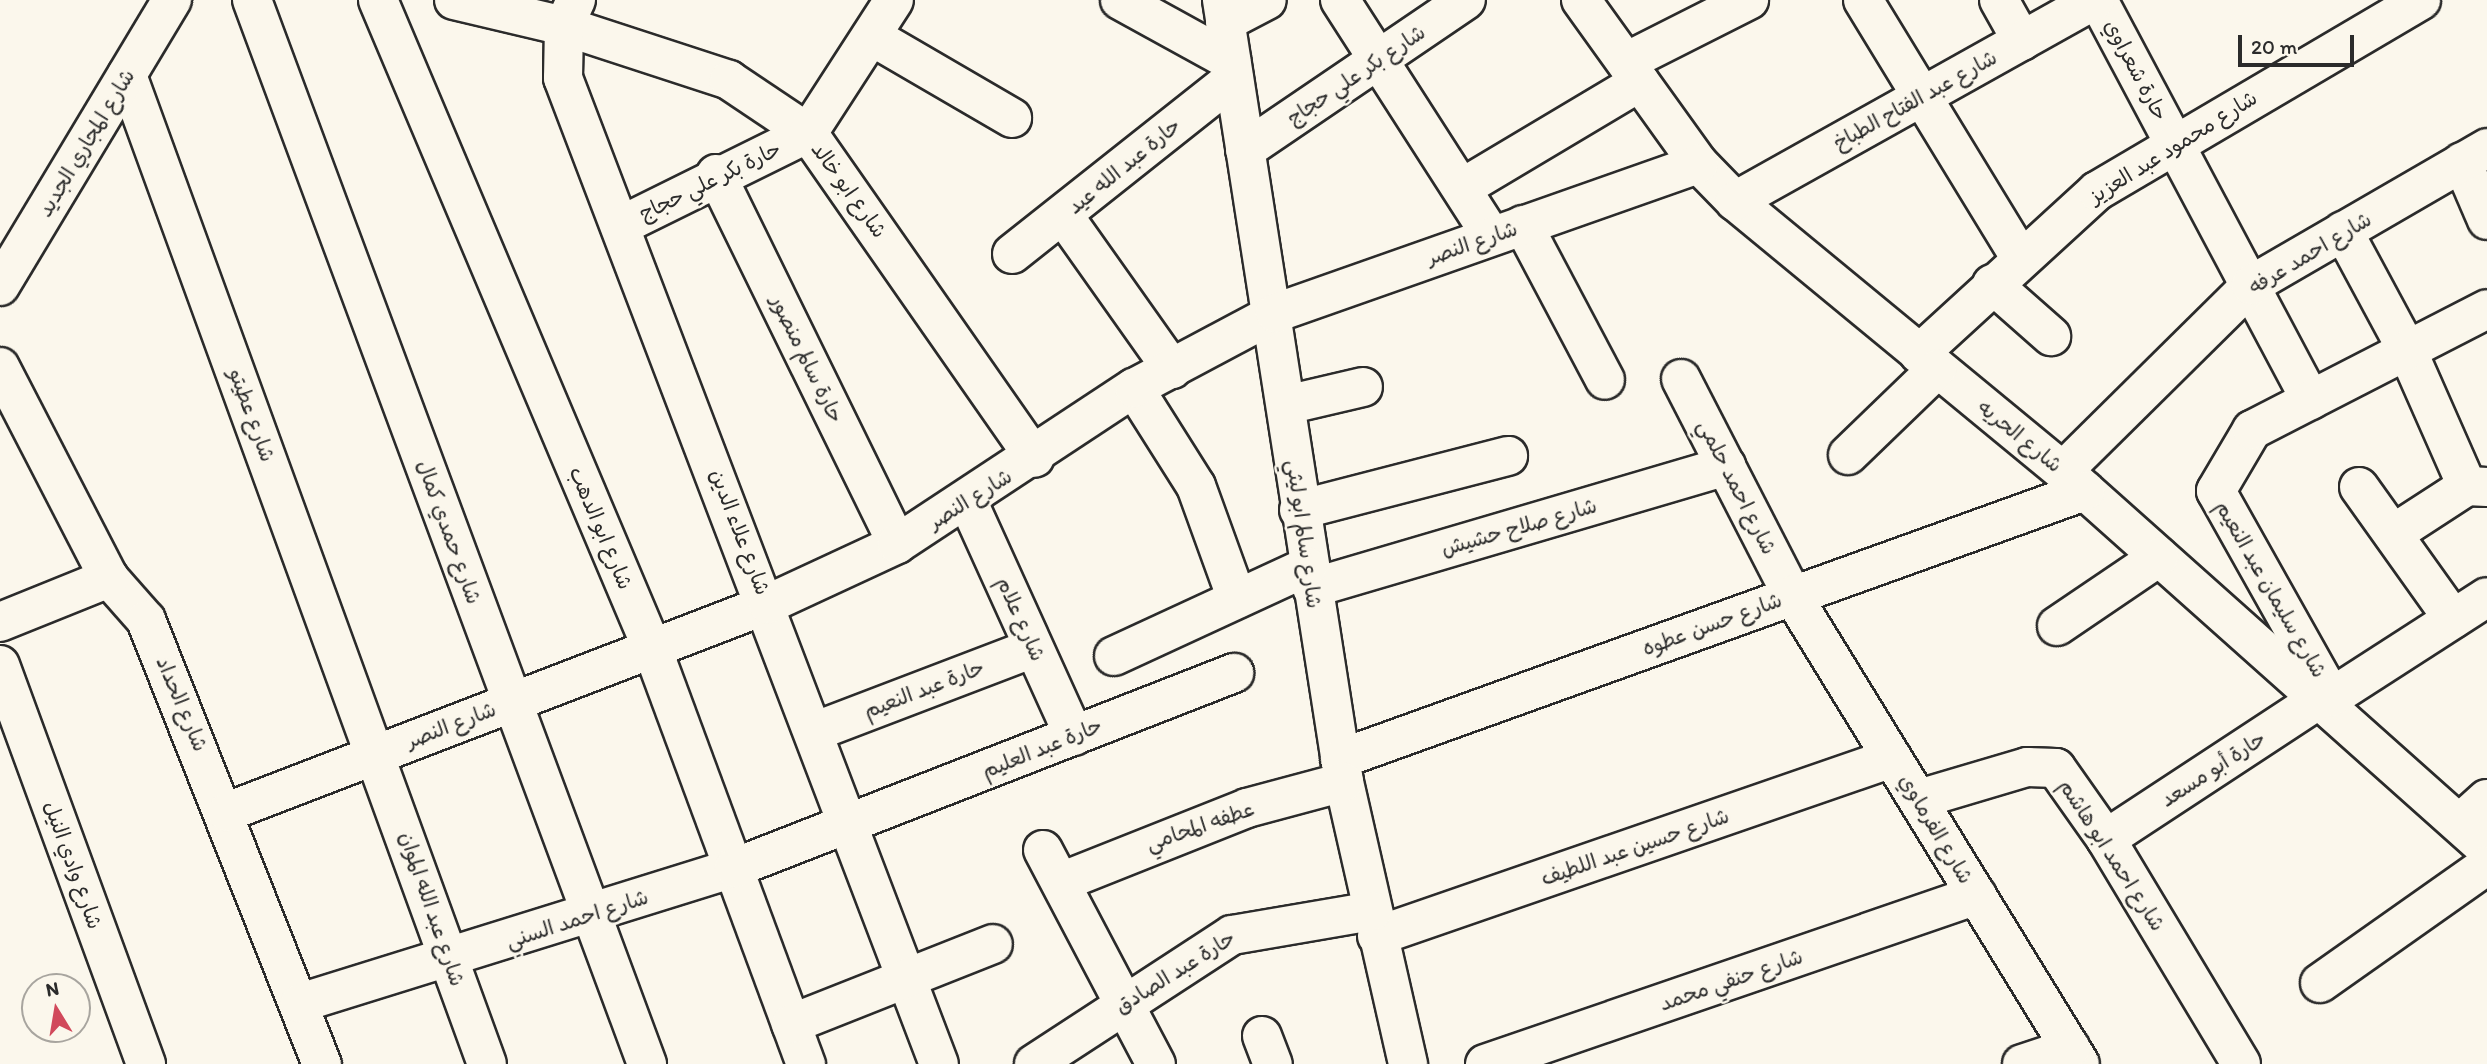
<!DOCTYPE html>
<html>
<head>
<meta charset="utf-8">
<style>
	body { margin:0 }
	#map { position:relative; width:2487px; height:1064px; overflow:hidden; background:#fbf7ec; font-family:Itim,"Playpen Sans Arabic",sans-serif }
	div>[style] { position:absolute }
	.roads { filter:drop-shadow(2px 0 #2b2b2b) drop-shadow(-2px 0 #2b2b2b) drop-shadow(0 2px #2b2b2b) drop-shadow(0 -2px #2b2b2b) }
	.street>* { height:38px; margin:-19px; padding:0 19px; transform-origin:19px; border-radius:19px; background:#fbf7ec }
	span { translate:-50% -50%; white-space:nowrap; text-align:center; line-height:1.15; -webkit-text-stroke:5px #fbf7ec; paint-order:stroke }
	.street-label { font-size:21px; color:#2b2b2b }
	.north { position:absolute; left:21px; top:973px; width:70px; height:70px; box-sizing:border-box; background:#fbf7ec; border:2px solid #a8a59f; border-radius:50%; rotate:349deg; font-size:19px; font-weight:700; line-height:28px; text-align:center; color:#2b2b2b }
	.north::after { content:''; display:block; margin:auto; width:24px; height:32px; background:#d1495b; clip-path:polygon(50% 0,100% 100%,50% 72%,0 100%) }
	.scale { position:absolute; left:2238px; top:35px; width:116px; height:32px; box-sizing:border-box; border:4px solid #2b2b2b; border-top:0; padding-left:9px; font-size:21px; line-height:24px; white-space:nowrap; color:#2b2b2b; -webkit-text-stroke:5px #fbf7ec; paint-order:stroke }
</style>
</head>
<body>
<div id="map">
	<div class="roads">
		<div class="street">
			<div style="left:252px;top:0;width:1135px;rotate:69.63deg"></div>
			<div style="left:378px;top:0;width:704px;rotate:67.08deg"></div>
			<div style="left:652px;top:648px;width:444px;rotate:69.7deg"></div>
			<div style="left:454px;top:0;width:113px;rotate:13.3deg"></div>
			<div style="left:564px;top:26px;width:174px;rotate:18.1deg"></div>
			<div style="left:729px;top:80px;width:95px;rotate:33.9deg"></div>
			<div style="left:808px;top:133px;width:396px;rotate:55.1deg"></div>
			<div style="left:576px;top:0;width:29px;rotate:115deg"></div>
			<div style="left:564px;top:26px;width:52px;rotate:91.1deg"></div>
			<div style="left:563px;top:78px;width:1055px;rotate:69.13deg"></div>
			<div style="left:1120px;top:0;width:127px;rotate:28.8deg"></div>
			<div style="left:1222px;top:0;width:791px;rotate:81.13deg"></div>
			<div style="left:1344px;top:782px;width:289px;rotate:77.2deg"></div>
			<div style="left:1340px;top:0;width:279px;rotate:57.3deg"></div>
			<div style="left:1581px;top:0;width:202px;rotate:54.3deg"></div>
			<div style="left:1699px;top:164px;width:52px;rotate:45.8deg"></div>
			<div style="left:1735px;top:201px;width:425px;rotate:39.5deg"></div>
			<div style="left:2063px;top:471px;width:568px;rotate:41.72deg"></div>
			<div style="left:1863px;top:0;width:301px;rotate:58.6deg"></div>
			<div style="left:1999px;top:0;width:47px;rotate:60.7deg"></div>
			<div style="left:2098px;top:0;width:453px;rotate:62deg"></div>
			<div style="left:1225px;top:22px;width:47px;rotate:-27.6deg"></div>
			<div style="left:873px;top:37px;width:161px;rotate:30.2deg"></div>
			<div style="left:1626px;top:62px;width:138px;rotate:-26.8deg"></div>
			<div style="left:127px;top:75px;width:1052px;rotate:70deg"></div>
			<div style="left:1245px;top:150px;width:267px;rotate:-34.2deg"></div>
			<div style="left:2462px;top:162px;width:63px;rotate:66.7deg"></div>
			<div style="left:716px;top:174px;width:412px;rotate:63.9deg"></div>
			<div style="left:1462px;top:188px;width:207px;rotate:-30.8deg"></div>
			<div style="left:1735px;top:201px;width:412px;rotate:-29.2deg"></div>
			<div style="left:1063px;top:215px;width:189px;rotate:54.7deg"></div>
			<div style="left:1523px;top:225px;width:175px;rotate:62.1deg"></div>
			<div style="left:620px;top:226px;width:210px;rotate:-26.3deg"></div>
			<div style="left:808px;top:133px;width:158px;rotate:-57.1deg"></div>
			<div style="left:2343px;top:231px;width:135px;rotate:61.7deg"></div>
			<div style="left:2407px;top:350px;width:149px;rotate:66.2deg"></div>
			<div style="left:1012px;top:254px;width:283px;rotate:-38.4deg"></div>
			<div style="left:1992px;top:284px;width:79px;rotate:41.4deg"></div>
			<div style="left:0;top:286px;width:334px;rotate:-59deg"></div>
			<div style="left:1919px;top:354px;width:241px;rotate:-42.5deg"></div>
			<div style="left:2097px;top:191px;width:376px;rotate:-30.5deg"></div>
			<div style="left:0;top:367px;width:237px;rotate:62.7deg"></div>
			<div style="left:109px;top:578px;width:56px;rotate:48.6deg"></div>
			<div style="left:146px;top:620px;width:478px;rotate:68.4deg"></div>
			<div style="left:1681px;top:379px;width:243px;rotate:62.8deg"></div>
			<div style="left:1792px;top:595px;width:550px;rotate:58.45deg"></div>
			<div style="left:1134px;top:388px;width:116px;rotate:57.7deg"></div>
			<div style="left:1196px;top:486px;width:120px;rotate:70.1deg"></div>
			<div style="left:1286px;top:405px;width:79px;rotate:-13.2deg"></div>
			<div style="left:1848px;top:455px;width:124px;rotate:-44deg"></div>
			<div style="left:2063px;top:471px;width:264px;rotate:-44.7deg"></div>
			<div style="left:2251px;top:285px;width:273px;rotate:-30.1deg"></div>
			<div style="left:2359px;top:487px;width:162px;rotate:54.5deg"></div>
			<div style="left:968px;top:502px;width:257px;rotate:65.6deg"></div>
			<div style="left:1299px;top:510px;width:216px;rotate:-14.5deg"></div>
			<div style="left:2393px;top:534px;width:88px;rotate:-33deg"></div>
			<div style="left:2467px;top:486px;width:20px;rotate:3deg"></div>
			<div style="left:1312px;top:588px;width:432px;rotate:-16.4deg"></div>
			<div style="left:0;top:622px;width:118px;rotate:-22deg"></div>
			<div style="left:2057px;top:626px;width:123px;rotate:-34.1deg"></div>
			<div style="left:1114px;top:656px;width:213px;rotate:-24.8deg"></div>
			<div style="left:0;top:665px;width:425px;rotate:69.9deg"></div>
			<div style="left:2331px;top:696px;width:235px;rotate:-119.3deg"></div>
			<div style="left:2216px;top:491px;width:71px;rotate:-59.5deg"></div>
			<div style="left:2252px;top:430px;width:264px;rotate:-27.2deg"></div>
			<div style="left:2332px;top:697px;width:184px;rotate:-32.8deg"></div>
			<div style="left:816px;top:731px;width:232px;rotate:-20.9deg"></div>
			<div style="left:1340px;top:759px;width:792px;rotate:-19.79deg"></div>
			<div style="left:1919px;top:799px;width:113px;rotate:-16.5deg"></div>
			<div style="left:2027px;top:767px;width:29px;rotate:2deg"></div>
			<div style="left:2056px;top:768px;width:87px;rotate:54.8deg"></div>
			<div style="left:2106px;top:839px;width:262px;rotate:59deg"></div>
			<div style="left:227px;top:812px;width:580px;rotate:-21.03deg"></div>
			<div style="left:768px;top:604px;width:142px;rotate:-24.9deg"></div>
			<div style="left:897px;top:544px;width:284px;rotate:-33.4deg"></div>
			<div style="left:1134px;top:388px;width:160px;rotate:-28deg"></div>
			<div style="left:1275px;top:313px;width:449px;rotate:-19.4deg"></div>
			<div style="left:2460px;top:823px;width:36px;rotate:-42deg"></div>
			<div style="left:2106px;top:839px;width:255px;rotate:-33.3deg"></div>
			<div style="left:1043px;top:850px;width:242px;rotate:62.2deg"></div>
			<div style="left:1061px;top:882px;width:200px;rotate:-21.7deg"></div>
			<div style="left:1247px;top:808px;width:100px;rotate:-15deg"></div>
			<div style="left:1377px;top:936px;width:545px;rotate:-19.07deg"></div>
			<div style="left:2320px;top:983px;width:204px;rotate:-35.2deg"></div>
			<div style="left:300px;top:1003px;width:455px;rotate:-17.3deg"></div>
			<div style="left:734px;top:868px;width:537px;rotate:-21.31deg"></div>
			<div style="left:791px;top:1024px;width:217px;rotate:-21.6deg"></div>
			<div style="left:1262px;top:1036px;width:30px;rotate:69deg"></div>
			<div style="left:1034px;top:1064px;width:236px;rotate:-33.1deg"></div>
			<div style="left:1232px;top:935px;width:142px;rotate:-9.7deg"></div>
			<div style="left:1485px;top:1064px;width:520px;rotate:-18.96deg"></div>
			<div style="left:2022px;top:1064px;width:51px;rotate:-18.4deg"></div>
		</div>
	</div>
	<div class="street-label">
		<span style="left:2136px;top:70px;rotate:62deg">حارة شعراوي</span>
		<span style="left:1356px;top:75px;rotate:-34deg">شارع بكر علي حجاج</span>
		<span style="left:1915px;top:100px;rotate:-29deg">شارع عبد الفتاح الطباخ</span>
		<span style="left:86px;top:143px;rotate:-59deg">شارع المجاري الجديد</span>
		<span style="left:2173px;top:147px;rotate:-32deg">شارع محمود عبد العزيز</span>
		<span style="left:1124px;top:166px;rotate:-39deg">حارة عبد الله عيد</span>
		<span style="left:710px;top:181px;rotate:-26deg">حارة بكر علي حجاج</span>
		<span style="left:849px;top:190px;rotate:54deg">شارع ابو خالد</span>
		<span style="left:1472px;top:243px;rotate:-19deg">شارع النصر</span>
		<span style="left:2310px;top:253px;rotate:-31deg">شارع احمد عرفه</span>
		<span style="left:807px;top:359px;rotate:64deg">حارة سالم منصور</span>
		<span style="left:252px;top:415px;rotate:70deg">شارع عطيتو</span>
		<span style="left:2020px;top:436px;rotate:39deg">شارع الحريه</span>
		<span style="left:1737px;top:487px;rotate:63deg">شارع احمد حلمي</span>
		<span style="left:970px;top:499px;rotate:-32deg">شارع النصر</span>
		<span style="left:1519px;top:527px;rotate:-16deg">شارع صلاح حشيش</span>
		<span style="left:601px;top:528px;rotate:67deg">شارع ابو الدهب</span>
		<span style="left:449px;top:532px;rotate:70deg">شارع حمدي كمال</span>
		<span style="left:740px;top:532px;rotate:69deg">شارع علاء الدين</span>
		<span style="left:1304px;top:534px;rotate:82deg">شارع سالم ابو ليثي</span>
		<span style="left:2271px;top:589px;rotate:60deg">شارع سليمان عبد النعيم</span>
		<span style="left:1021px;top:619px;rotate:66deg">شارع علام</span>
		<span style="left:1712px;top:624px;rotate:-20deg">شارع حسن عطوه</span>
		<span style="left:924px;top:689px;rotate:-21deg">حارة عبد النعيم</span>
		<span style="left:182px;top:704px;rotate:67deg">شارع الحداد</span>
		<span style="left:451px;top:725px;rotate:-21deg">شارع النصر</span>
		<span style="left:1042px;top:748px;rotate:-22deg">حارة عبد العليم</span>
		<span style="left:2213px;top:769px;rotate:-33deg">حارة أبو مسعد</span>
		<span style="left:1200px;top:826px;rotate:-19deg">عطفه المحامي</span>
		<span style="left:1936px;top:829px;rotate:59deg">شارع الفرماوي</span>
		<span style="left:1635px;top:847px;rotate:-19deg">شارع حسين عبد اللطيف</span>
		<span style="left:2112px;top:855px;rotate:57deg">شارع احمد ابو هاشم</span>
		<span style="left:73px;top:865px;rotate:70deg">شارع وادي النيل</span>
		<span style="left:432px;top:909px;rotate:71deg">شارع عبد الله الموان</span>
		<span style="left:577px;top:919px;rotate:-18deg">شارع احمد السني</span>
		<span style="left:1175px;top:972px;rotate:-32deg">حارة عبد الصادق</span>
		<span style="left:1731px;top:980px;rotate:-19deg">شارع حنفي محمد</span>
	</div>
	<div class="north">N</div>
	<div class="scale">20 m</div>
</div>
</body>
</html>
